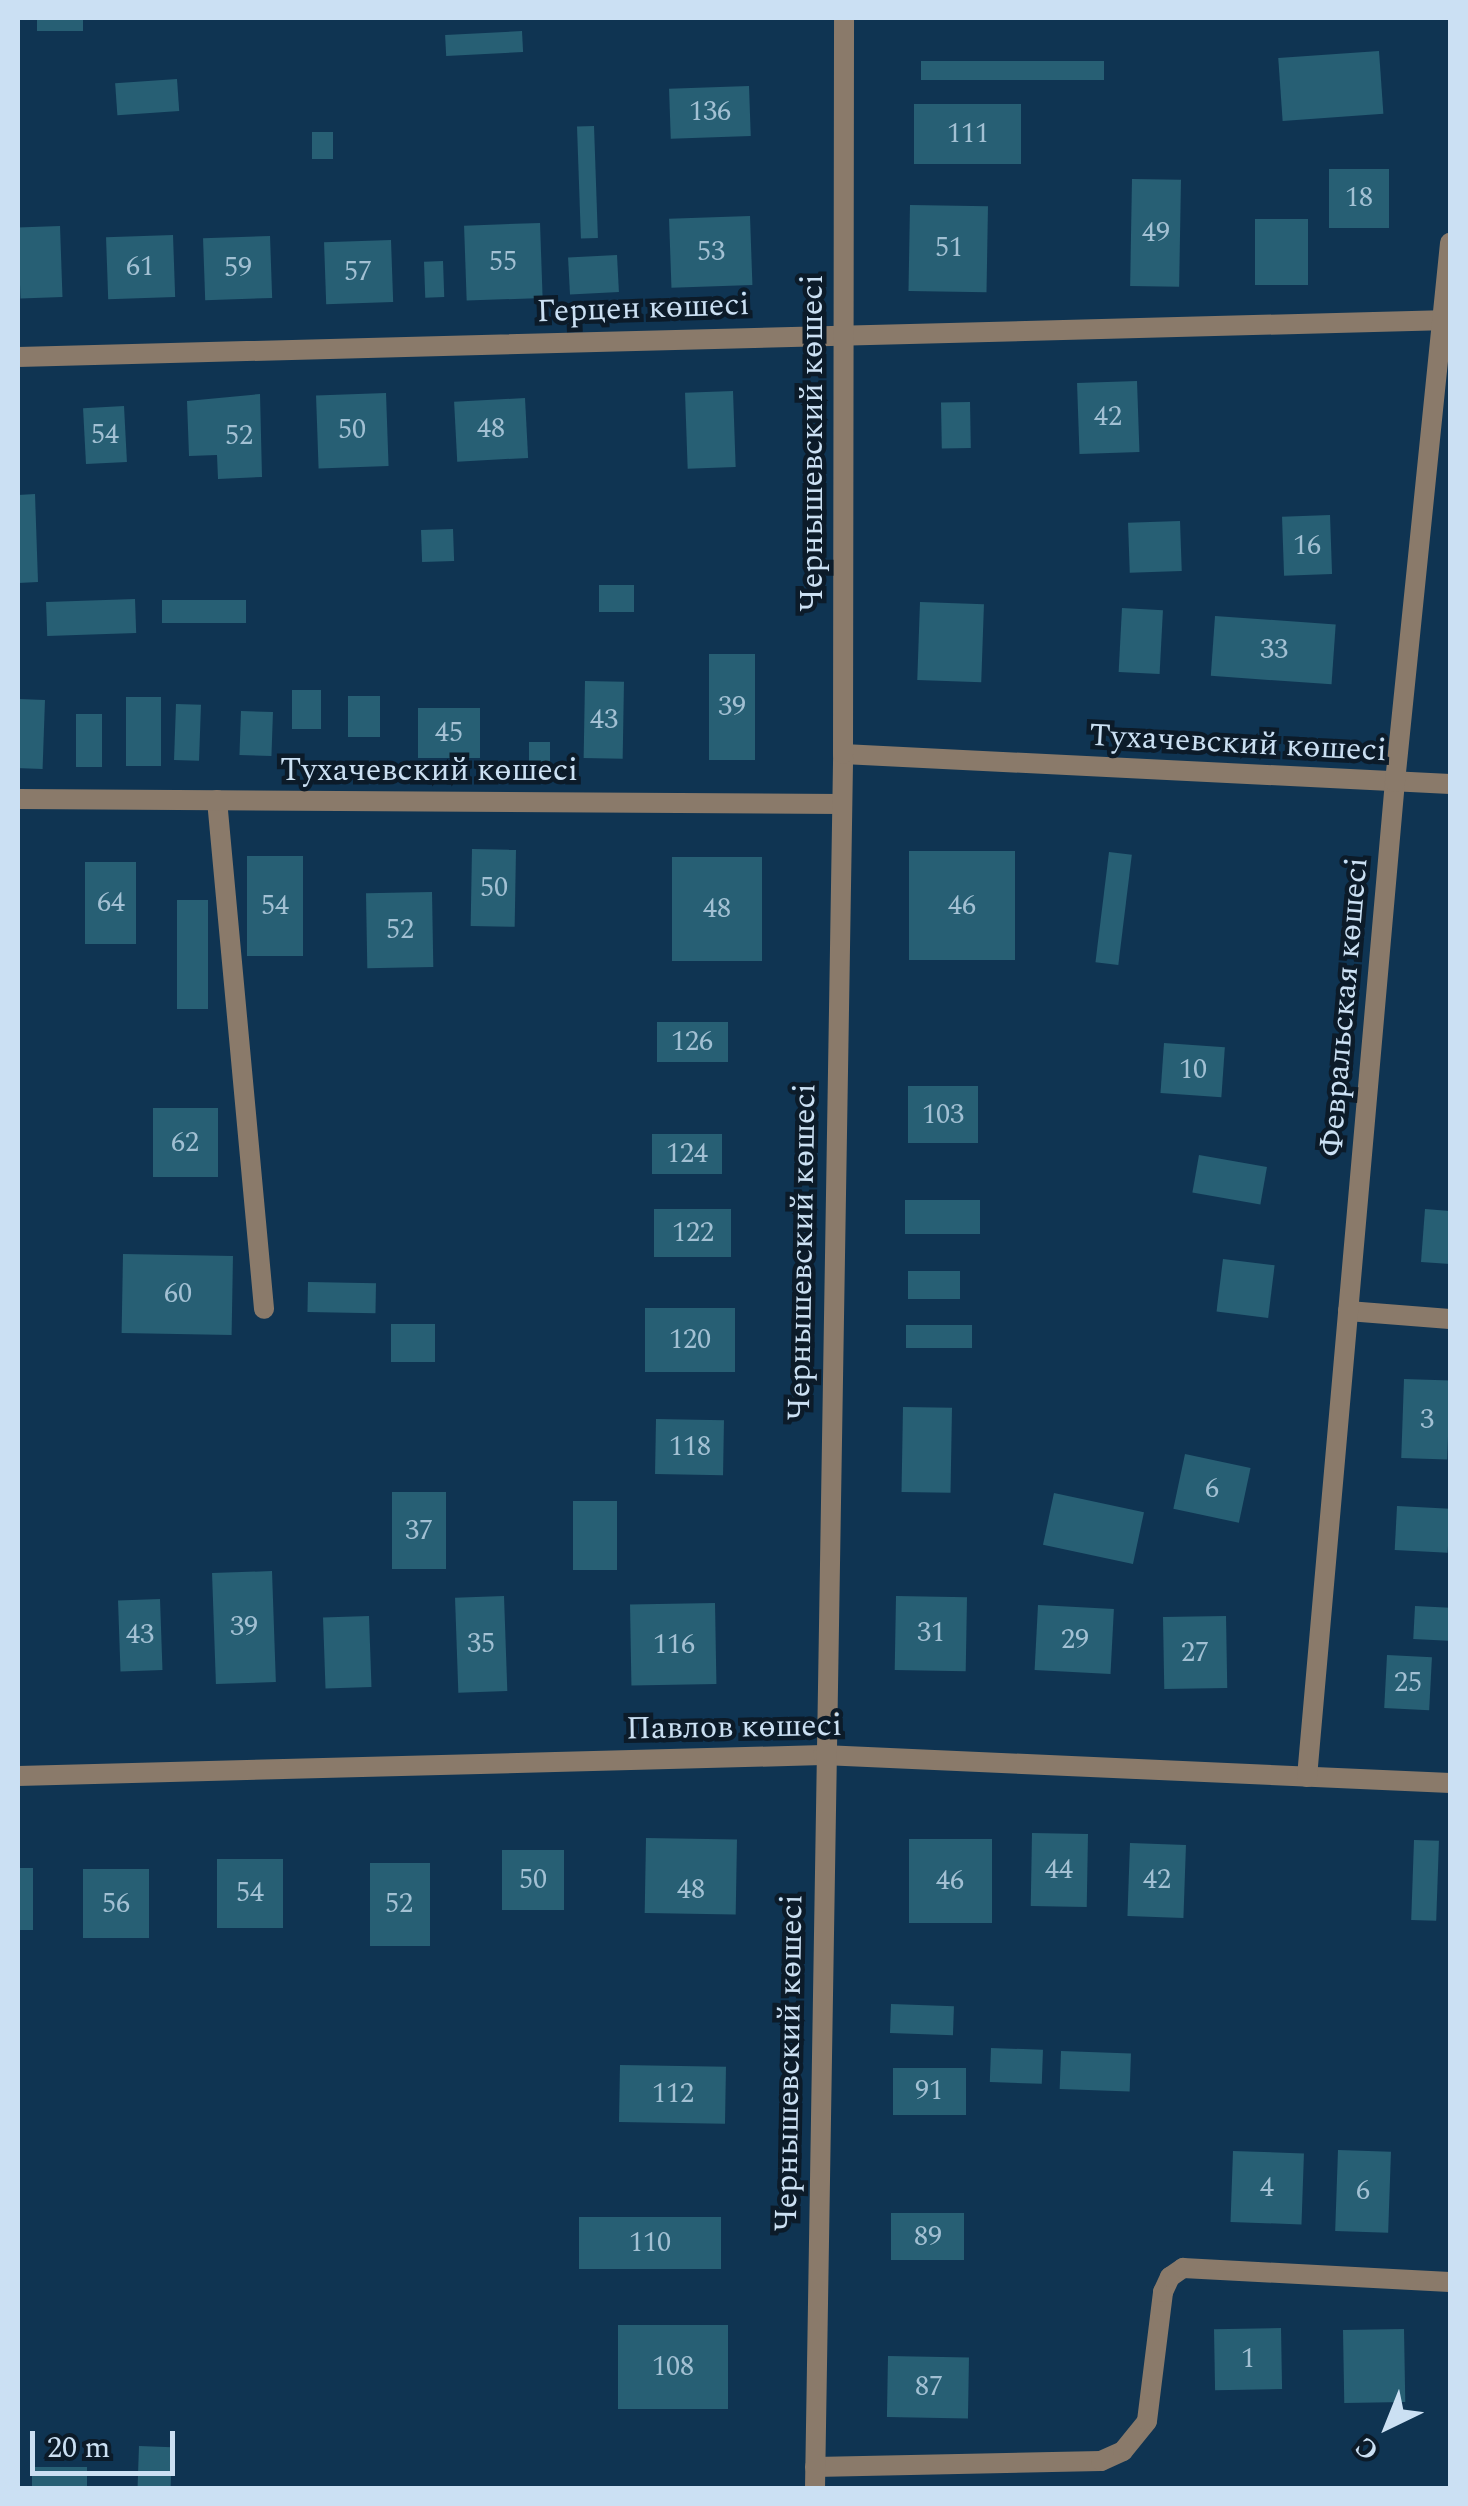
<!DOCTYPE html>
<html>
<head>
<meta charset="utf-8">
<style>
	body { margin:0 }
	#map { position:relative; width:1468px; height:2506px; overflow:hidden; background:#0f3452; font-family:Spectral,serif }
	div>[style] { position:absolute }
	.building>* { inset:0; background:#275f74; transform-origin:0 0 }
	.lane>* { height:20px; margin:-10px; padding:0 10px; transform-origin:10px; border-radius:10px; background:#8a7a6a }
	.street>* { height:20px; margin:-10px; padding:0 10px; transform-origin:10px; border-radius:10px; background:#8a7a6a }
	span { translate:-50% -50%; white-space:nowrap; text-align:center; line-height:1.15; -webkit-text-stroke:9px #0c1b29; paint-order:stroke }
	.number-label { font-size:28px; color:#a2c0d3 }
	.number-label span { -webkit-text-stroke-width:0 }
	.street-label { font-size:32px; color:#cbe0f3 }
	.frame { position:absolute; inset:0; border:20px solid #cbe0f3; pointer-events:none }
	.north { position:absolute; left:1338px; top:2376px; width:100px; height:100px; -webkit-text-stroke:8px #0c1b29; paint-order:stroke; rotate:223deg; font-size:28px; font-weight:700; line-height:40px; text-align:center; color:#cbe0f3 }
	.north::after { content:''; display:block; margin:auto; width:35px; height:45px; background:#cbe0f3; clip-path:polygon(50% 0,100% 100%,50% 72%,0 100%) }
	.scale { position:absolute; left:30px; top:2431px; width:145px; height:45px; box-sizing:border-box; border:5px solid #cbe0f3; border-top:0; padding-left:12px; font-size:30px; line-height:35px; white-space:nowrap; color:#cbe0f3; -webkit-text-stroke:8px #0c1b29; paint-order:stroke }
</style>
</head>
<body>
<div id="map">
	<div class="building">
		<div style="left:37px;top:18px;width:46px;height:13px"></div>
		<div style="left:522px;top:31px;width:21px;height:77px;rotate:87deg"></div>
		<div style="left:1379px;top:51px;width:63px;height:101px;rotate:86deg"></div>
		<div style="left:921px;top:61px;width:183px;height:19px"></div>
		<div style="left:177px;top:79px;width:32px;height:62px;rotate:86deg"></div>
		<div style="left:749px;top:86px;width:50px;height:80px;rotate:88deg"></div>
		<div style="left:914px;top:104px;width:107px;height:60px"></div>
		<div style="left:594px;top:126px;width:112px;height:17px;rotate:88deg"></div>
		<div style="left:312px;top:132px;width:21px;height:27px"></div>
		<div style="left:1329px;top:169px;width:60px;height:59px"></div>
		<div style="left:1132px;top:179px;width:49px;height:107px;rotate:1deg"></div>
		<div style="left:910px;top:205px;width:78px;height:86px;rotate:1deg"></div>
		<div style="left:750px;top:216px;width:69px;height:81px;rotate:88deg"></div>
		<div style="left:1255px;top:219px;width:53px;height:66px"></div>
		<div style="left:540px;top:223px;width:75px;height:76px;rotate:88deg"></div>
		<div style="left:60px;top:226px;width:71px;height:42px;rotate:88deg"></div>
		<div style="left:173px;top:235px;width:62px;height:67px;rotate:88deg"></div>
		<div style="left:270px;top:236px;width:62px;height:67px;rotate:88deg"></div>
		<div style="left:391px;top:240px;width:62px;height:67px;rotate:88deg"></div>
		<div style="left:617px;top:255px;width:37px;height:49px;rotate:87deg"></div>
		<div style="left:443px;top:261px;width:36px;height:19px;rotate:88deg"></div>
		<div style="left:1137px;top:381px;width:71px;height:60px;rotate:88deg"></div>
		<div style="left:733px;top:391px;width:76px;height:48px;rotate:88deg"></div>
		<div style="left:386px;top:393px;width:73px;height:70px;rotate:88deg"></div>
		<div style="clip-path:polygon(260px 394px,262px 477px,218px 479px,217px 455px,189px 456px,187px 401px)"></div>
		<div style="left:525px;top:398px;width:60px;height:71px;rotate:87deg"></div>
		<div style="left:970px;top:402px;width:46px;height:29px;rotate:89deg"></div>
		<div style="left:124px;top:406px;width:56px;height:41px;rotate:87deg"></div>
		<div style="clip-path:polygon(35px 494px,38px 582px,18px 583px,18px 495px)"></div>
		<div style="left:1330px;top:515px;width:59px;height:48px;rotate:88deg"></div>
		<div style="left:1180px;top:521px;width:50px;height:52px;rotate:88deg"></div>
		<div style="left:453px;top:529px;width:32px;height:32px;rotate:88deg"></div>
		<div style="left:599px;top:585px;width:35px;height:27px"></div>
		<div style="left:135px;top:599px;width:34px;height:89px;rotate:88deg"></div>
		<div style="left:246px;top:600px;width:23px;height:84px;rotate:90deg"></div>
		<div style="left:920px;top:602px;width:64px;height:78px;rotate:2deg"></div>
		<div style="left:1122px;top:608px;width:41px;height:64px;rotate:3deg"></div>
		<div style="left:1215px;top:616px;width:121px;height:60px;rotate:4deg"></div>
		<div style="left:709px;top:654px;width:46px;height:106px"></div>
		<div style="left:585px;top:681px;width:39px;height:77px;rotate:1deg"></div>
		<div style="left:292px;top:690px;width:29px;height:39px"></div>
		<div style="left:348px;top:696px;width:32px;height:41px"></div>
		<div style="left:161px;top:697px;width:69px;height:35px;rotate:90deg"></div>
		<div style="left:18px;top:699px;width:27px;height:69px;rotate:2deg"></div>
		<div style="left:176px;top:704px;width:25px;height:56px;rotate:2deg"></div>
		<div style="left:418px;top:708px;width:62px;height:50px"></div>
		<div style="left:241px;top:711px;width:32px;height:44px;rotate:2deg"></div>
		<div style="left:102px;top:714px;width:53px;height:26px;rotate:90deg"></div>
		<div style="left:529px;top:742px;width:21px;height:27px"></div>
		<div style="left:472px;top:849px;width:44px;height:77px;rotate:1deg"></div>
		<div style="left:909px;top:851px;width:106px;height:109px"></div>
		<div style="left:1109px;top:852px;width:23px;height:111px;rotate:7deg"></div>
		<div style="left:247px;top:856px;width:56px;height:100px"></div>
		<div style="left:672px;top:857px;width:90px;height:104px"></div>
		<div style="left:85px;top:862px;width:51px;height:82px"></div>
		<div style="left:432px;top:892px;width:75px;height:66px;rotate:89deg"></div>
		<div style="left:177px;top:900px;width:31px;height:109px"></div>
		<div style="left:657px;top:1022px;width:71px;height:40px"></div>
		<div style="left:1164px;top:1043px;width:61px;height:50px;rotate:4deg"></div>
		<div style="left:908px;top:1086px;width:70px;height:57px"></div>
		<div style="left:153px;top:1108px;width:65px;height:69px"></div>
		<div style="left:652px;top:1134px;width:70px;height:40px"></div>
		<div style="left:1199px;top:1155px;width:69px;height:38px;rotate:10deg"></div>
		<div style="left:905px;top:1200px;width:75px;height:34px"></div>
		<div style="left:654px;top:1209px;width:77px;height:48px"></div>
		<div style="clip-path:polygon(1425px 1209px,1450px 1211px,1450px 1264px,1421px 1262px)"></div>
		<div style="left:123px;top:1254px;width:110px;height:79px;rotate:1deg"></div>
		<div style="left:1223px;top:1259px;width:52px;height:53px;rotate:7deg"></div>
		<div style="left:908px;top:1271px;width:52px;height:28px"></div>
		<div style="left:308px;top:1282px;width:68px;height:30px;rotate:1deg"></div>
		<div style="left:645px;top:1308px;width:90px;height:64px"></div>
		<div style="left:391px;top:1324px;width:44px;height:38px"></div>
		<div style="left:906px;top:1325px;width:66px;height:23px"></div>
		<div style="left:1404px;top:1379px;width:46px;height:79px;rotate:2deg"></div>
		<div style="left:903px;top:1407px;width:49px;height:85px;rotate:1deg"></div>
		<div style="left:656px;top:1419px;width:68px;height:55px;rotate:1deg"></div>
		<div style="left:1185px;top:1454px;width:67px;height:56px;rotate:12deg"></div>
		<div style="left:392px;top:1492px;width:54px;height:77px"></div>
		<div style="left:1054px;top:1493px;width:92px;height:53px;rotate:12deg"></div>
		<div style="left:573px;top:1501px;width:44px;height:69px"></div>
		<div style="left:1397px;top:1506px;width:53px;height:44px;rotate:3deg"></div>
		<div style="left:272px;top:1571px;width:111px;height:60px;rotate:88deg"></div>
		<div style="left:504px;top:1596px;width:95px;height:49px;rotate:88deg"></div>
		<div style="left:896px;top:1596px;width:71px;height:74px;rotate:1deg"></div>
		<div style="left:160px;top:1599px;width:71px;height:42px;rotate:88deg"></div>
		<div style="left:715px;top:1603px;width:81px;height:85px;rotate:89deg"></div>
		<div style="left:1038px;top:1605px;width:76px;height:65px;rotate:3deg"></div>
		<div style="left:1415px;top:1606px;width:35px;height:33px;rotate:3deg"></div>
		<div style="left:369px;top:1616px;width:71px;height:46px;rotate:88deg"></div>
		<div style="left:1226px;top:1616px;width:72px;height:63px;rotate:89deg"></div>
		<div style="left:1387px;top:1655px;width:45px;height:53px;rotate:3deg"></div>
		<div style="left:1032px;top:1833px;width:56px;height:73px;rotate:1deg"></div>
		<div style="left:646px;top:1838px;width:91px;height:75px;rotate:1deg"></div>
		<div style="left:909px;top:1839px;width:83px;height:84px"></div>
		<div style="left:1414px;top:1840px;width:25px;height:80px;rotate:2deg"></div>
		<div style="left:1130px;top:1843px;width:56px;height:73px;rotate:2deg"></div>
		<div style="left:502px;top:1850px;width:62px;height:60px"></div>
		<div style="left:217px;top:1859px;width:66px;height:69px"></div>
		<div style="left:370px;top:1863px;width:60px;height:83px"></div>
		<div style="left:18px;top:1868px;width:15px;height:62px"></div>
		<div style="left:83px;top:1869px;width:66px;height:69px"></div>
		<div style="left:891px;top:2004px;width:63px;height:29px;rotate:2deg"></div>
		<div style="left:991px;top:2048px;width:52px;height:34px;rotate:2deg"></div>
		<div style="left:1061px;top:2051px;width:70px;height:38px;rotate:2deg"></div>
		<div style="left:620px;top:2065px;width:106px;height:57px;rotate:1deg"></div>
		<div style="left:893px;top:2068px;width:73px;height:47px"></div>
		<div style="left:1338px;top:2150px;width:53px;height:81px;rotate:2deg"></div>
		<div style="left:1233px;top:2151px;width:71px;height:71px;rotate:2deg"></div>
		<div style="left:891px;top:2213px;width:73px;height:47px"></div>
		<div style="left:579px;top:2217px;width:142px;height:52px"></div>
		<div style="left:618px;top:2325px;width:110px;height:84px"></div>
		<div style="left:1281px;top:2328px;width:61px;height:67px;rotate:89deg"></div>
		<div style="left:1404px;top:2329px;width:73px;height:61px;rotate:89deg"></div>
		<div style="left:888px;top:2356px;width:81px;height:61px;rotate:1deg"></div>
		<div style="left:139px;top:2446px;width:33px;height:42px;rotate:2deg"></div>
		<div style="left:32px;top:2467px;width:55px;height:21px"></div>
	</div>
	<div class="lane">
		<div style="left:217px;top:800px;width:511px;rotate:84.72deg"></div>
	</div>
	<div class="street">
		<div style="left:18px;top:357px;width:1432px;rotate:-1.48deg"></div>
		<div style="left:843px;top:754px;width:608px;rotate:2.83deg"></div>
		<div style="left:18px;top:799px;width:823px;rotate:0.35deg"></div>
		<div style="left:1348px;top:1311px;width:102px;rotate:4.5deg"></div>
		<div style="left:18px;top:1776px;width:805px;rotate:-1.49deg"></div>
		<div style="left:823px;top:1755px;width:628px;rotate:2.56deg"></div>
		<div style="left:1307px;top:1777px;width:999px;rotate:-84.95deg"></div>
		<div style="left:1395px;top:782px;width:542px;rotate:-84.17deg"></div>
		<div style="left:815px;top:2467px;width:286px;rotate:-1.2deg"></div>
		<div style="left:1101px;top:2461px;width:24px;rotate:-24deg"></div>
		<div style="left:1123px;top:2451px;width:38px;rotate:-51deg"></div>
		<div style="left:1147px;top:2421px;width:130px;rotate:-82.9deg"></div>
		<div style="left:1163px;top:2292px;width:17px;rotate:-65deg"></div>
		<div style="left:1170px;top:2277px;width:16px;rotate:-35deg"></div>
		<div style="left:1183px;top:2268px;width:267px;rotate:3deg"></div>
		<div style="left:815px;top:2488px;width:1734px;rotate:-89.07deg"></div>
		<div style="left:843px;top:754px;width:736px;rotate:-89.92deg"></div>
	</div>
	<div class="number-label">
		<span style="left:710px;top:112px">136</span>
		<span style="left:968px;top:134px">111</span>
		<span style="left:1359px;top:198px">18</span>
		<span style="left:1156px;top:233px">49</span>
		<span style="left:949px;top:248px">51</span>
		<span style="left:711px;top:252px">53</span>
		<span style="left:503px;top:262px">55</span>
		<span style="left:140px;top:267px">61</span>
		<span style="left:238px;top:268px">59</span>
		<span style="left:358px;top:272px">57</span>
		<span style="left:1108px;top:417px">42</span>
		<span style="left:491px;top:429px">48</span>
		<span style="left:352px;top:430px">50</span>
		<span style="left:105px;top:435px">54</span>
		<span style="left:239px;top:436px">52</span>
		<span style="left:1307px;top:546px">16</span>
		<span style="left:1274px;top:650px">33</span>
		<span style="left:732px;top:707px">39</span>
		<span style="left:604px;top:720px">43</span>
		<span style="left:449px;top:733px">45</span>
		<span style="left:494px;top:888px">50</span>
		<span style="left:111px;top:903px">64</span>
		<span style="left:275px;top:906px">54</span>
		<span style="left:962px;top:906px">46</span>
		<span style="left:717px;top:909px">48</span>
		<span style="left:400px;top:930px">52</span>
		<span style="left:692px;top:1042px">126</span>
		<span style="left:1193px;top:1070px">10</span>
		<span style="left:943px;top:1115px">103</span>
		<span style="left:185px;top:1143px">62</span>
		<span style="left:687px;top:1154px">124</span>
		<span style="left:693px;top:1233px">122</span>
		<span style="left:178px;top:1294px">60</span>
		<span style="left:690px;top:1340px">120</span>
		<span style="left:1427px;top:1420px">3</span>
		<span style="left:690px;top:1447px">118</span>
		<span style="left:1212px;top:1489px">6</span>
		<span style="left:419px;top:1531px">37</span>
		<span style="left:244px;top:1627px">39</span>
		<span style="left:931px;top:1633px">31</span>
		<span style="left:140px;top:1635px">43</span>
		<span style="left:1075px;top:1640px">29</span>
		<span style="left:481px;top:1644px">35</span>
		<span style="left:674px;top:1645px">116</span>
		<span style="left:1195px;top:1653px">27</span>
		<span style="left:1408px;top:1683px">25</span>
		<span style="left:1059px;top:1870px">44</span>
		<span style="left:533px;top:1880px">50</span>
		<span style="left:1157px;top:1880px">42</span>
		<span style="left:950px;top:1881px">46</span>
		<span style="left:691px;top:1890px">48</span>
		<span style="left:250px;top:1893px">54</span>
		<span style="left:116px;top:1904px">56</span>
		<span style="left:399px;top:1904px">52</span>
		<span style="left:929px;top:2091px">91</span>
		<span style="left:673px;top:2094px">112</span>
		<span style="left:1267px;top:2188px">4</span>
		<span style="left:1363px;top:2191px">6</span>
		<span style="left:928px;top:2237px">89</span>
		<span style="left:650px;top:2243px">110</span>
		<span style="left:1248px;top:2359px">1</span>
		<span style="left:673px;top:2367px">108</span>
		<span style="left:929px;top:2387px">87</span>
	</div>
	<div class="street-label">
		<span style="left:643px;top:309px;rotate:-2deg">Герцен көшесі</span>
		<span style="left:813px;top:443px;rotate:-90deg">Чернышевский көшесі</span>
		<span style="left:1238px;top:744px;rotate:3deg">Тухачевский көшесі</span>
		<span style="left:429px;top:771px">Тухачевский көшесі</span>
		<span style="left:1345px;top:1007px;rotate:-85deg">Февральская көшесі</span>
		<span style="left:803px;top:1252px;rotate:-89deg">Чернышевский көшесі</span>
		<span style="left:734px;top:1728px;rotate:-1deg">Павлов көшесі</span>
		<span style="left:790px;top:2063px;rotate:-89deg">Чернышевский көшесі</span>
	</div>
	<div class="frame"></div>
	<div class="north">С</div>
	<div class="scale">20 m</div>
</div>
</body>
</html>
